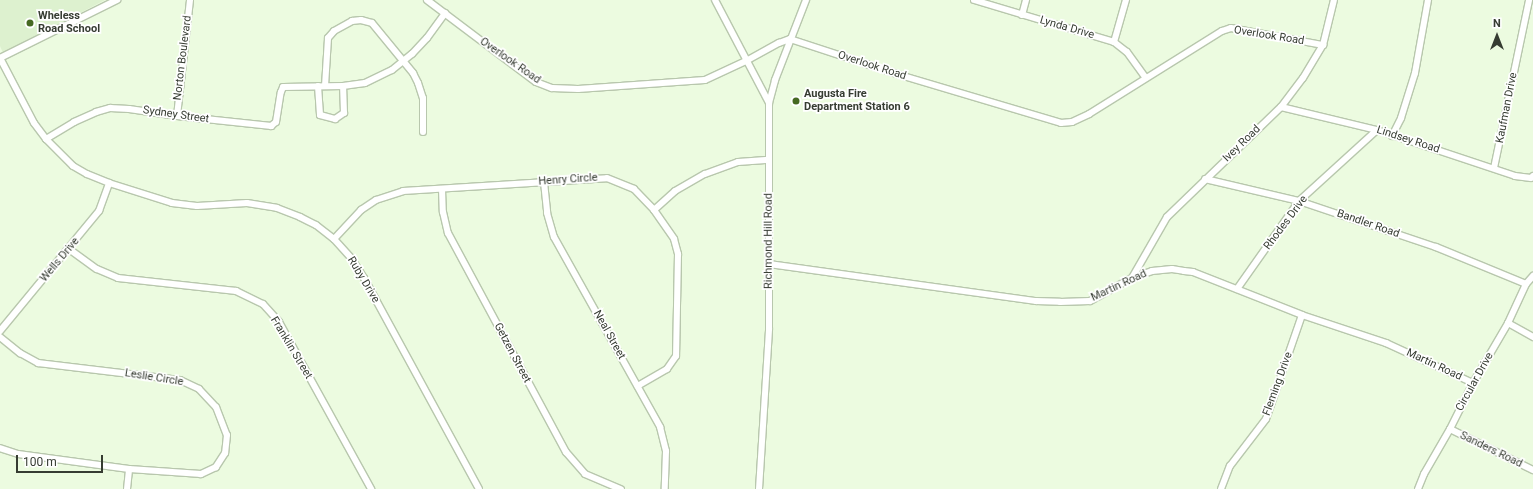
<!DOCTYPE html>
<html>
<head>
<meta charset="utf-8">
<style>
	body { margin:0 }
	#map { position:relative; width:1533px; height:489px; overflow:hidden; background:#ecfbe0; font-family:Roboto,sans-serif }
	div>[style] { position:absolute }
	.built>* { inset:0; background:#ddf1cf }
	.roads { filter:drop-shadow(1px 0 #b8c7ad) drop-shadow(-1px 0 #b8c7ad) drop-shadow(0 1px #b8c7ad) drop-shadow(0 -1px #b8c7ad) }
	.minor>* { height:6px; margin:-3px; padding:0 3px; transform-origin:3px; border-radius:3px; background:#fff }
	.dots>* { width:11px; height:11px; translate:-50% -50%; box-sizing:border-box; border:2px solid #fff; border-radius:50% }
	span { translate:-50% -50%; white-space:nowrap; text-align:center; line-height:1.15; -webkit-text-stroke:3.5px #fff; paint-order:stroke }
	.poi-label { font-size:11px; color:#363c32; font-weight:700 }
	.left { translate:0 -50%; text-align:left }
	.street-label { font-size:11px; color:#363c32 }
	.north { position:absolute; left:1477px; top:16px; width:40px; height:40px; -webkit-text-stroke:3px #fff; paint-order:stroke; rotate:0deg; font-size:11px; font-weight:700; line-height:16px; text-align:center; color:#363c32 }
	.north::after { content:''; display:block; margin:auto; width:14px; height:18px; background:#363c32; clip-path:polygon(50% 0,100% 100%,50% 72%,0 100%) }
	.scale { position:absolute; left:16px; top:455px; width:87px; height:18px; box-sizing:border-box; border:2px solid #363c32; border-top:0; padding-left:5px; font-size:12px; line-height:14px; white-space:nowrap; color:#363c32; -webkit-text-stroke:3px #fff; paint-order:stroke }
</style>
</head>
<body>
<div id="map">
	<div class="built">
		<div style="clip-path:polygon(0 0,105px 0,3px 53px,0 46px)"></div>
	</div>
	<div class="roads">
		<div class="minor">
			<div style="left:427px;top:0;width:136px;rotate:37deg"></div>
			<div style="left:536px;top:82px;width:17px;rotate:21deg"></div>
			<div style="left:552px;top:88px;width:26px;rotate:2deg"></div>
			<div style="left:578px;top:89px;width:127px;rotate:-4.1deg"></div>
			<div style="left:705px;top:80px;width:45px;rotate:-24.9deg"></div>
			<div style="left:746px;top:61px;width:38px;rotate:-29deg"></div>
			<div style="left:779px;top:43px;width:12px;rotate:-20deg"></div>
			<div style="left:790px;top:39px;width:116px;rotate:18.1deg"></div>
			<div style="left:900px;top:75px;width:168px;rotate:16.6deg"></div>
			<div style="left:1061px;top:123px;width:11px;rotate:-5deg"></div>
			<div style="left:1072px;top:122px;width:19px;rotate:-25deg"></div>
			<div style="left:1089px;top:114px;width:157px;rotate:-32deg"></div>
			<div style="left:1222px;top:31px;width:9px;rotate:-18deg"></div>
			<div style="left:1231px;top:28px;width:94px;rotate:10.5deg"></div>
			<div style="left:715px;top:0;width:116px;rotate:62.3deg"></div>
			<div style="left:974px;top:0;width:146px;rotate:16.7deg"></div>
			<div style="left:1114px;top:42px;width:16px;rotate:38deg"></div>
			<div style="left:1127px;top:52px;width:32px;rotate:54deg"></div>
			<div style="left:1022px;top:15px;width:16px;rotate:-75deg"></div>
			<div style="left:1114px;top:42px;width:44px;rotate:-74.1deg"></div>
			<div style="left:0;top:58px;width:73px;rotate:62.4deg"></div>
			<div style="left:34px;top:123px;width:20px;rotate:53deg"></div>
			<div style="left:46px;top:139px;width:38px;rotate:45deg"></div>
			<div style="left:73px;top:166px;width:16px;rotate:30deg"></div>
			<div style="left:87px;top:174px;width:24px;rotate:22deg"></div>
			<div style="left:109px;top:183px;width:66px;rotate:17.6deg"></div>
			<div style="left:172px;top:203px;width:25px;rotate:7deg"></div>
			<div style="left:197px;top:206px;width:50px;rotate:-3.4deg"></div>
			<div style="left:247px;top:203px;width:30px;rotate:9deg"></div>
			<div style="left:277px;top:208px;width:25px;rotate:21deg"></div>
			<div style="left:300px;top:217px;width:18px;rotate:27deg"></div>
			<div style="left:316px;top:225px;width:23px;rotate:38deg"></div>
			<div style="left:334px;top:239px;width:25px;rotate:48deg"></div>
			<div style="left:351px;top:258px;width:24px;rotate:57deg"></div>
			<div style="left:364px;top:278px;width:240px;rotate:61.4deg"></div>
			<div style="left:0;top:58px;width:131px;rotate:-26.4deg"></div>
			<div style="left:318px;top:86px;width:29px;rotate:86deg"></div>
			<div style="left:320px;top:115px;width:16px;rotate:15deg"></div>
			<div style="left:335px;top:119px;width:11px;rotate:-34deg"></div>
			<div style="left:344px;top:113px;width:27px;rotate:-92deg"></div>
			<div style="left:325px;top:86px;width:48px;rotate:-86.4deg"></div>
			<div style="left:328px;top:38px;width:9px;rotate:-49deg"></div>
			<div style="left:334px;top:31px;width:21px;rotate:-29deg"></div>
			<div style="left:352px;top:21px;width:9px;rotate:-6deg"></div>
			<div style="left:361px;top:20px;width:11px;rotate:15deg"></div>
			<div style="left:372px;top:23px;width:65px;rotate:50.6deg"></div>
			<div style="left:413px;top:73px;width:11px;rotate:63deg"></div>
			<div style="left:418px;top:83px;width:16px;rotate:72deg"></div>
			<div style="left:423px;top:98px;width:34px;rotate:90deg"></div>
			<div style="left:1281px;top:107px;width:99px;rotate:13.5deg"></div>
			<div style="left:1377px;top:130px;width:145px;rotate:18.4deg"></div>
			<div style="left:1515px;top:176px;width:16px;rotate:7deg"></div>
			<div style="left:1531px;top:178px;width:3px;rotate:-45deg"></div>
			<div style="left:177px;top:116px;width:117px;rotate:-83.6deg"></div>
			<div style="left:1392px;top:136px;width:20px;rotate:-63deg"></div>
			<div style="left:1401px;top:118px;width:47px;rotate:-72.7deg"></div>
			<div style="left:1415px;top:73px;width:74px;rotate:-79.9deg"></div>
			<div style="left:46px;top:139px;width:33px;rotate:-31deg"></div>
			<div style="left:74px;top:122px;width:24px;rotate:-24deg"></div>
			<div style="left:96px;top:112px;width:15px;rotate:-16deg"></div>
			<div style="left:110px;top:108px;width:19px;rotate:3deg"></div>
			<div style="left:129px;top:109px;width:49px;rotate:8.3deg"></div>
			<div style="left:177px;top:116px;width:95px;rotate:6.1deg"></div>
			<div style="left:271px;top:126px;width:6px;rotate:-39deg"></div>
			<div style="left:276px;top:122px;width:30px;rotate:-81deg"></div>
			<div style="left:281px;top:92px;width:5px;rotate:-68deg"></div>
			<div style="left:283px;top:87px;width:60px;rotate:-1deg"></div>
			<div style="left:343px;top:86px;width:22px;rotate:-8deg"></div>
			<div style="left:365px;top:83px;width:30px;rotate:-26deg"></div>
			<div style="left:392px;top:70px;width:26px;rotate:-39deg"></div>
			<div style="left:412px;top:54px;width:22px;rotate:-47deg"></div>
			<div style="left:427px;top:38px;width:31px;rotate:-54deg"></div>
			<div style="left:1494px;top:168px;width:172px;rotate:-78.2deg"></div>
			<div style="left:1205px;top:179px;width:97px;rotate:13.2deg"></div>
			<div style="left:1299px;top:201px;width:145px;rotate:18.6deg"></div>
			<div style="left:1436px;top:247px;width:97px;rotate:22.3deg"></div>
			<div style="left:544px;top:182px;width:31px;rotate:84deg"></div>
			<div style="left:547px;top:213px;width:25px;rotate:74deg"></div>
			<div style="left:554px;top:237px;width:218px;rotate:60.8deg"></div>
			<div style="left:660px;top:427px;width:25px;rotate:76deg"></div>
			<div style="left:666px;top:451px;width:38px;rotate:92deg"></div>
			<div style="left:442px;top:189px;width:23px;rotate:88deg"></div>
			<div style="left:443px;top:212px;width:22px;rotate:77deg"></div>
			<div style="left:448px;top:233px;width:249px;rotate:61.7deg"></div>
			<div style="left:566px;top:452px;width:29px;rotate:49deg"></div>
			<div style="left:585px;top:474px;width:39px;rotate:23deg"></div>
			<div style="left:654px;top:210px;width:28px;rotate:-42deg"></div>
			<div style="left:675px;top:191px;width:34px;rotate:-30deg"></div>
			<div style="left:705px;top:174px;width:35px;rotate:-20deg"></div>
			<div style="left:738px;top:162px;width:31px;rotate:-4deg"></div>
			<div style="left:334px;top:239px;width:40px;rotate:-47deg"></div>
			<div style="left:361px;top:210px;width:18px;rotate:-34deg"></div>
			<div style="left:376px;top:200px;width:28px;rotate:-18deg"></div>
			<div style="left:403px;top:191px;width:204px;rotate:-3.6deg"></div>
			<div style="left:607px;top:178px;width:29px;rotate:22deg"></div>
			<div style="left:634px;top:189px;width:29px;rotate:46deg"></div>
			<div style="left:654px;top:210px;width:35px;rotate:55deg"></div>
			<div style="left:674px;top:239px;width:16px;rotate:75deg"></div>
			<div style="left:678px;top:254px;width:102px;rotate:91.1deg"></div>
			<div style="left:676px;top:356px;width:16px;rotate:125deg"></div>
			<div style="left:667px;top:369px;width:34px;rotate:150deg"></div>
			<div style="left:69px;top:249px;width:34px;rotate:36deg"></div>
			<div style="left:97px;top:269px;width:23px;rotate:23deg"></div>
			<div style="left:118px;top:278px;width:119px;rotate:6.3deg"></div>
			<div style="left:236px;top:291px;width:30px;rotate:26deg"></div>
			<div style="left:263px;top:304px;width:24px;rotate:48deg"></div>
			<div style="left:279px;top:322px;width:191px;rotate:61.1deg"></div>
			<div style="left:769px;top:264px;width:270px;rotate:7.9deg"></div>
			<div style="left:1036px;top:301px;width:24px;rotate:2deg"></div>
			<div style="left:1060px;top:302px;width:30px;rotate:-2deg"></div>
			<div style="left:1090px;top:301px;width:48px;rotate:-28.7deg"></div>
			<div style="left:1132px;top:278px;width:21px;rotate:-19deg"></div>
			<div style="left:1152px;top:271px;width:20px;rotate:-6deg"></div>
			<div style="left:1172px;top:269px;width:12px;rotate:9deg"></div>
			<div style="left:1184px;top:271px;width:9px;rotate:6deg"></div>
			<div style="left:1193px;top:272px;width:117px;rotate:21.5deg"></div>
			<div style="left:1302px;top:315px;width:89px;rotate:18.4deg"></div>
			<div style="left:1386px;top:343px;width:96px;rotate:24.7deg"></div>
			<div style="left:1132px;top:278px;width:70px;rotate:-60.2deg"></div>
			<div style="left:1167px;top:217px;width:158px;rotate:-44deg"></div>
			<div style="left:1281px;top:107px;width:36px;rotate:-53deg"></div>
			<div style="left:1303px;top:78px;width:39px;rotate:-59deg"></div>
			<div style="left:1323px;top:45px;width:46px;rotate:-76.3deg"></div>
			<div style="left:1237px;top:289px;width:108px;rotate:-54.8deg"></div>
			<div style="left:1299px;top:201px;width:105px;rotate:-42.3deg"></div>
			<div style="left:1508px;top:323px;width:29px;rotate:29deg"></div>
			<div style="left:0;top:331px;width:156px;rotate:-50.5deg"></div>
			<div style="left:99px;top:211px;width:30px;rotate:-70deg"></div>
			<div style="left:0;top:337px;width:26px;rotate:39deg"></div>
			<div style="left:20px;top:353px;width:21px;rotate:29deg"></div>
			<div style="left:38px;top:363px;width:143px;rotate:6.8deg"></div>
			<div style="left:180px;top:380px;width:21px;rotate:25deg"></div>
			<div style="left:199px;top:389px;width:25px;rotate:47deg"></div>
			<div style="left:216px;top:407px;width:30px;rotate:69deg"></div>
			<div style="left:227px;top:435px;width:18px;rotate:96deg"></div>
			<div style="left:225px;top:453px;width:17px;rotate:123deg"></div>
			<div style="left:216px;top:467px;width:17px;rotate:155deg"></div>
			<div style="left:201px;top:474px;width:72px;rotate:-176deg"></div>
			<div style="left:129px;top:469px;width:112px;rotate:-172.3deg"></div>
			<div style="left:18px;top:454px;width:19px;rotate:-162deg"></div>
			<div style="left:1450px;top:429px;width:93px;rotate:26.3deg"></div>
			<div style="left:127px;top:489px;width:20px;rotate:-84deg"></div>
			<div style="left:759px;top:489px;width:161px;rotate:-86.4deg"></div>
			<div style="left:769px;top:328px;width:225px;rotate:-90deg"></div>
			<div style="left:769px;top:103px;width:24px;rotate:-75deg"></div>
			<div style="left:775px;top:80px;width:86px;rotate:-68.8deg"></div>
			<div style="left:1221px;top:489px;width:25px;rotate:-69deg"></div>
			<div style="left:1230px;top:466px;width:59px;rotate:-52.5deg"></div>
			<div style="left:1266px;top:419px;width:110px;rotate:-70.9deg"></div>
			<div style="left:1418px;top:489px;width:16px;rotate:-68deg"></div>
			<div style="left:1424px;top:474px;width:52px;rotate:-60deg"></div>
			<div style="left:1450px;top:429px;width:51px;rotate:-63.4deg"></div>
			<div style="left:1473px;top:383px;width:69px;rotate:-59.7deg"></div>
			<div style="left:1508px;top:323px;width:43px;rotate:-65.2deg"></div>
			<div style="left:1526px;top:284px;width:11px;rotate:-49deg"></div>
		</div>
	</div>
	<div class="dots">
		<div style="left:30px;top:23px;background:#466922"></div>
		<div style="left:796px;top:101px;background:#466922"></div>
	</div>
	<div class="poi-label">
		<span class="left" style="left:38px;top:23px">Wheless<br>Road School</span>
		<span class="left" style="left:804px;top:101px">Augusta Fire<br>Department Station 6</span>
	</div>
	<div class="street-label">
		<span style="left:1067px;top:28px;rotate:16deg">Lynda Drive</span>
		<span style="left:1269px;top:36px;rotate:9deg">Overlook Road</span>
		<span style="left:183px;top:58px;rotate:-83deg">Norton Boulevard</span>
		<span style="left:510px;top:61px;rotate:35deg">Overlook Road</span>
		<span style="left:872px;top:66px;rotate:18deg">Overlook Road</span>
		<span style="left:1507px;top:108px;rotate:-79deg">Kaufman Drive</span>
		<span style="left:176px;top:115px;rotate:8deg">Sydney Street</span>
		<span style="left:1408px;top:140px;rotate:18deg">Lindsey Road</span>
		<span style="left:1242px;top:144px;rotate:-44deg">Ivey Road</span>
		<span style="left:568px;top:180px;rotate:-4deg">Henry Circle</span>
		<span style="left:1286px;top:223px;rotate:-53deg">Rhodes Drive</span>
		<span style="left:1368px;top:224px;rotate:19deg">Bandler Road</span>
		<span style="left:769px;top:241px;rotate:-90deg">Richmond Hill Road</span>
		<span style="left:60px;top:260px;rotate:-50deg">Wells Drive</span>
		<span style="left:363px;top:280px;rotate:59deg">Ruby Drive</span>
		<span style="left:1119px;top:286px;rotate:-25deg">Martin Road</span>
		<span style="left:609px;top:335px;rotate:61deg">Neal Street</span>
		<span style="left:291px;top:348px;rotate:59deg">Franklin Street</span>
		<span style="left:512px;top:353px;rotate:62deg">Getzen Street</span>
		<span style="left:1434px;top:365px;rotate:25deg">Martin Road</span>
		<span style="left:154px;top:378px;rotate:9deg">Leslie Circle</span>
		<span style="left:1475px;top:382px;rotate:-61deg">Circular Drive</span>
		<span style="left:1278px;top:384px;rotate:-70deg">Fleming Drive</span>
		<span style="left:1491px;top:450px;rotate:26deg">Sanders Road</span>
	</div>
	<div class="north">N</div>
	<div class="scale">100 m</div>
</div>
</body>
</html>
